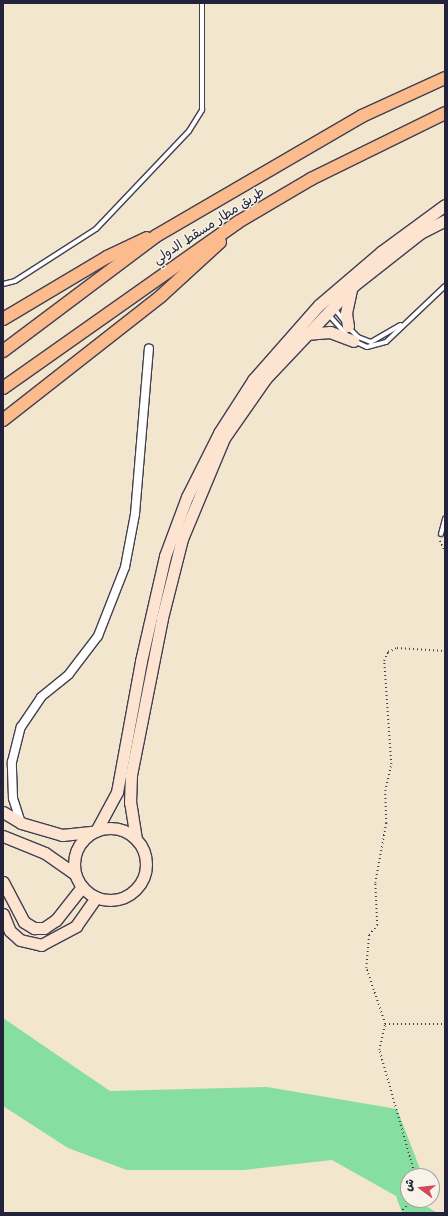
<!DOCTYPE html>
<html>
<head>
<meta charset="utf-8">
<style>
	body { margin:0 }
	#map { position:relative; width:448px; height:1216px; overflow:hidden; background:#f3e6ce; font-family:"Balsamiq Sans","Playpen Sans Arabic",sans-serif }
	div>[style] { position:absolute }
	.green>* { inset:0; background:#87dea1 }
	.path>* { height:1.5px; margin-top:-0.75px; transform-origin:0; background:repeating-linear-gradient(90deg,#413f51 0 1px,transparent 0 4px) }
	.roads { filter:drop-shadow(1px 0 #413f51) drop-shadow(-1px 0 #413f51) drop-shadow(0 1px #413f51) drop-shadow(0 -1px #413f51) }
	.lane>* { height:4px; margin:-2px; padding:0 2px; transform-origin:2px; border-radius:2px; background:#fff }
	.street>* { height:8px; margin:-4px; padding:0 4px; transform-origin:4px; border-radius:4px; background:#fff }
	.secondary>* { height:11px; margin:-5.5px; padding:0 5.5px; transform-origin:5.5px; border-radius:5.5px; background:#fde4d1 }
	.secondary>.ring { margin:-5.5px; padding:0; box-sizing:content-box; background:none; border:11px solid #fde4d1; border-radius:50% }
	.primary>* { height:12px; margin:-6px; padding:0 6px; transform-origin:6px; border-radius:6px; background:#fbbb8d }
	span { translate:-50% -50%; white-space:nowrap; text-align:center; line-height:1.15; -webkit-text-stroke:3px #f7f3e8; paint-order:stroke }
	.street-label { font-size:13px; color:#22223b }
	.frame { position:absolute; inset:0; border:4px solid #22223b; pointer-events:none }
	.north { position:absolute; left:400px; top:1168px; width:40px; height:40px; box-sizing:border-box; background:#f7f3e8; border:1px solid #a29fa3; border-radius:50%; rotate:285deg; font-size:11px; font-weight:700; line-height:16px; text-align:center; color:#22223b }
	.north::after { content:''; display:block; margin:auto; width:14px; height:18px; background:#d1495b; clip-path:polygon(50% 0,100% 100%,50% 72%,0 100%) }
</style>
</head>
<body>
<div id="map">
	<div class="green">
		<div style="clip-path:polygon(3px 1018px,110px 1091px,267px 1087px,397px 1109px,422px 1174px,408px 1176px,408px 1200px,417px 1200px,437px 1213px,402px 1213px,396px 1196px,332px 1160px,244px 1170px,127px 1170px,68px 1148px,3px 1106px)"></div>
	</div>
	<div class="path">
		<div style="left:440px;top:541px;width:11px;rotate:63deg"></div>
		<div style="left:385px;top:1024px;width:60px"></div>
		<div style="left:415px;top:1176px;width:131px;rotate:-105.9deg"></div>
		<div style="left:379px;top:1050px;width:27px;rotate:-77deg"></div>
		<div style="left:385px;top:1024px;width:59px;rotate:-108.7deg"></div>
		<div style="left:366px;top:968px;width:33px;rotate:-85deg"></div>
		<div style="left:369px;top:935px;width:13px;rotate:-51deg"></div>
		<div style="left:377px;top:925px;width:42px;rotate:-92.7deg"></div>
		<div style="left:375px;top:883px;width:61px;rotate:-79.6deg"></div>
		<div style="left:386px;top:823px;width:32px;rotate:-92deg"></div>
		<div style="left:385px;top:791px;width:28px;rotate:-77deg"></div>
		<div style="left:391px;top:764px;width:103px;rotate:-93.9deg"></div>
		<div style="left:384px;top:661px;width:10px;rotate:-66deg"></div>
		<div style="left:388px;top:652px;width:10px;rotate:-24deg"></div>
		<div style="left:397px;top:648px;width:48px;rotate:3.6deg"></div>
		<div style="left:400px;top:1213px;width:17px;rotate:-50deg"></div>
	</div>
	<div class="roads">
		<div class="lane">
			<div style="left:3px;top:284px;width:12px;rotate:-14deg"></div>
			<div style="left:15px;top:281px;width:96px;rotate:-32.7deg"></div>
			<div style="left:96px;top:229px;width:135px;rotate:-46.5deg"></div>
			<div style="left:189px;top:131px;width:25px;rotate:-58deg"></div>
			<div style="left:202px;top:110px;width:107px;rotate:-90deg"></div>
			<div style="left:334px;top:308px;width:16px;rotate:52deg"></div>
			<div style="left:328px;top:314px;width:27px;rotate:48deg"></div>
			<div style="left:348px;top:327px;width:14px;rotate:45deg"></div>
			<div style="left:358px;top:337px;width:14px;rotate:21deg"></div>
			<div style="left:371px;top:342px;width:34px;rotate:-30deg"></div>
			<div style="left:354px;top:341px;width:14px;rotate:25deg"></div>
			<div style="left:367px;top:347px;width:20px;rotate:-15deg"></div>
			<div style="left:386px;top:342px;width:81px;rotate:-43.5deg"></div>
			<div style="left:441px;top:534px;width:16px;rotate:-75deg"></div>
		</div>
		<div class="street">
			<div style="left:21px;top:823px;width:26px;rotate:-108deg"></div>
			<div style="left:13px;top:798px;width:36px;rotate:-92deg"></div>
			<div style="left:12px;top:762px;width:36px;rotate:-76deg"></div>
			<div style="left:21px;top:727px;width:36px;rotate:-56deg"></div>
			<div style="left:41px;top:697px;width:36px;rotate:-39deg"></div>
			<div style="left:69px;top:674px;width:48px;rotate:-52.7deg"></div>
			<div style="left:98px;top:636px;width:74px;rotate:-68.6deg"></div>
			<div style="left:125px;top:567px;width:54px;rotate:-79.3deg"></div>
			<div style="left:135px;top:514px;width:166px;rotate:-85.2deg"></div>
		</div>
		<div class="secondary">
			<div style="left:348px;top:326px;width:13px;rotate:-99deg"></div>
			<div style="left:346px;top:313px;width:24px;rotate:-78deg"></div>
			<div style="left:306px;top:334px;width:24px;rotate:-5deg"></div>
			<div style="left:330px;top:332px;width:25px;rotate:21deg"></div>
			<div style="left:3px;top:812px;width:21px;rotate:31deg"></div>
			<div style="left:21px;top:823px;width:43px;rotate:16.3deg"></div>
			<div style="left:62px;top:835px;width:31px;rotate:-6deg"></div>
			<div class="ring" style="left:74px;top:828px;width:61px;height:61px"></div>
			<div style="left:96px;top:831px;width:44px;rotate:-61.7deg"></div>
			<div style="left:117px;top:792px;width:133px;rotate:-79.6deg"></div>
			<div style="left:141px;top:661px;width:108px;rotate:-77.1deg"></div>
			<div style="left:165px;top:556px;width:63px;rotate:-69.6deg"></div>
			<div style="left:187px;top:497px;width:72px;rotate:-63.4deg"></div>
			<div style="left:219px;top:433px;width:63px;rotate:-57.3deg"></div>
			<div style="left:253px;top:380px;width:100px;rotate:-48.7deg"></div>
			<div style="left:319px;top:305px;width:82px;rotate:-40.5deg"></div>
			<div style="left:381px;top:252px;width:79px;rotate:-36.3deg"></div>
			<div style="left:3px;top:836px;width:45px;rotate:22deg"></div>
			<div style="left:45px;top:853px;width:37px;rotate:35deg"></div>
			<div style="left:136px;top:839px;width:36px;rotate:-99deg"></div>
			<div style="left:130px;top:803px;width:28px;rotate:-88deg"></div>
			<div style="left:131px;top:775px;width:160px;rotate:-78.8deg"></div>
			<div style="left:162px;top:618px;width:81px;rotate:-75.8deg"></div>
			<div style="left:182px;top:539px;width:109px;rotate:-67.4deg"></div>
			<div style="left:224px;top:438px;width:73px;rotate:-55deg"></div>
			<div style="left:266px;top:378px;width:127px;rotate:-46.6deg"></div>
			<div style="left:353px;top:286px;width:85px;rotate:-38.3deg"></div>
			<div style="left:420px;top:233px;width:28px;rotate:-27deg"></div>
			<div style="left:3px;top:882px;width:45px;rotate:62.3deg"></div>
			<div style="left:24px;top:922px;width:12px;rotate:31deg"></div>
			<div style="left:34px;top:928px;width:10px"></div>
			<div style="left:44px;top:928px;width:14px;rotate:-34deg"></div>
			<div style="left:56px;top:920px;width:42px;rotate:-51.8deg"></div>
			<div style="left:3px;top:914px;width:18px;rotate:68deg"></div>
			<div style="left:10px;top:931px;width:13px;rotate:42deg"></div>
			<div style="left:20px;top:940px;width:22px;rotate:13deg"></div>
			<div style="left:41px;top:945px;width:40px;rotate:-28deg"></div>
			<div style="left:76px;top:926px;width:35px;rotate:-55deg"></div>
		</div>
		<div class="primary">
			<div style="left:3px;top:319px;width:121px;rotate:-30.8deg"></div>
			<div style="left:107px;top:257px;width:44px;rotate:-25.4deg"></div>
			<div style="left:3px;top:351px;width:191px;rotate:-36.9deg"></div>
			<div style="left:156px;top:236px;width:238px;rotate:-30.2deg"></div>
			<div style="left:362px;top:116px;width:91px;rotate:-24.6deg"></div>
			<div style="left:3px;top:388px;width:288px;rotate:-35.2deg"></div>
			<div style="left:238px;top:222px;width:85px;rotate:-30.5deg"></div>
			<div style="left:311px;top:179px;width:149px;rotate:-26.2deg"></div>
			<div style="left:3px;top:420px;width:201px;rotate:-38.1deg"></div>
			<div style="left:161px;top:296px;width:80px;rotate:-42.5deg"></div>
		</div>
	</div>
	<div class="street-label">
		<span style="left:209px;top:226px;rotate:-33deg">طريق مطار مسقط الدولي</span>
	</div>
	<div class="frame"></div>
	<div class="north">ش</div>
</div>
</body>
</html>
